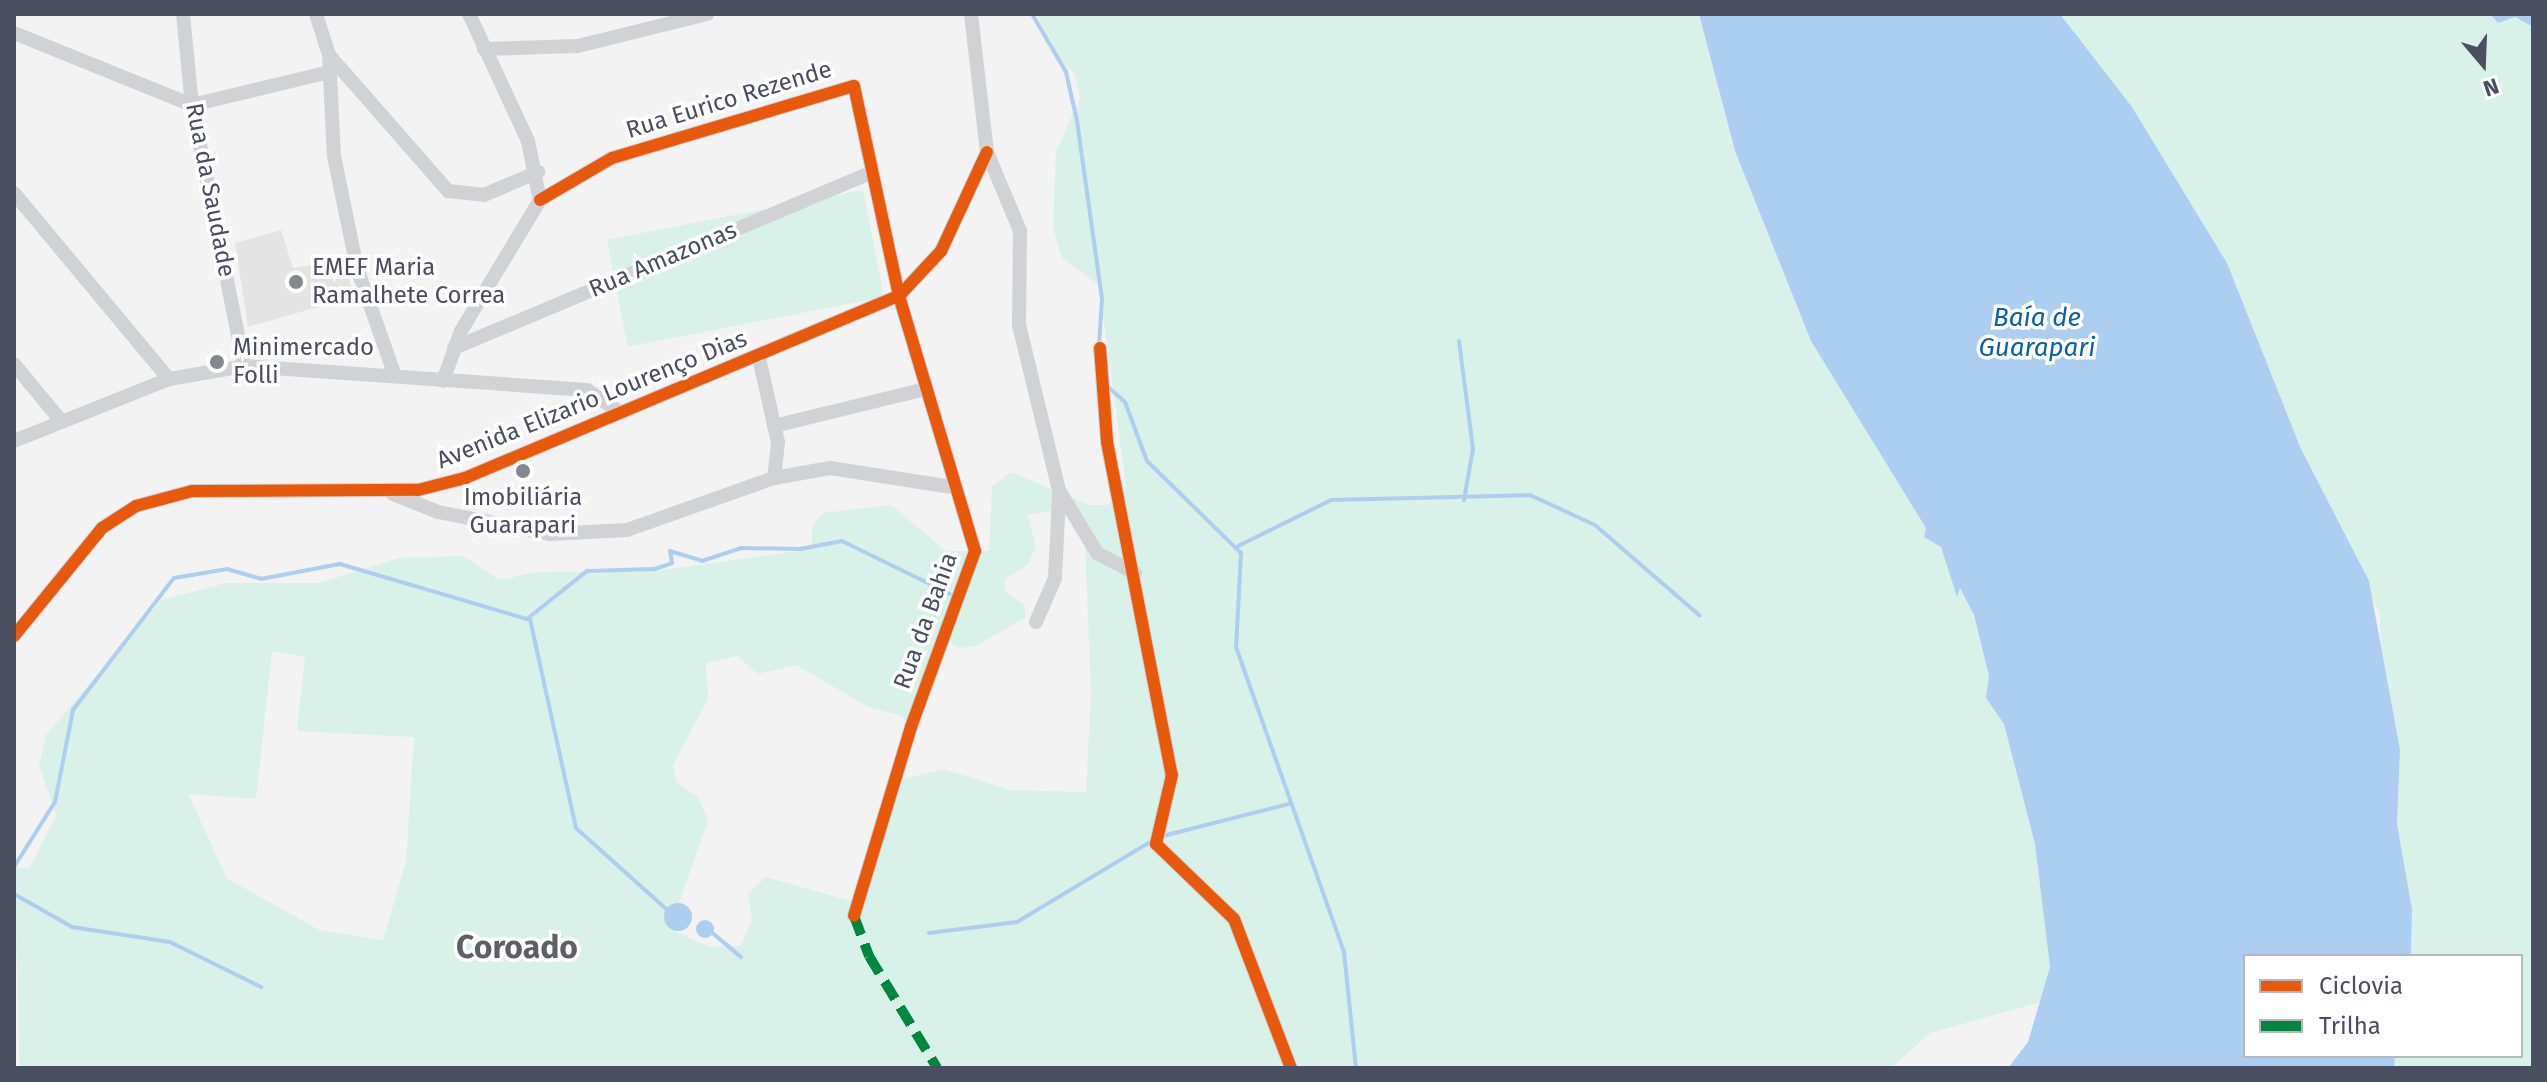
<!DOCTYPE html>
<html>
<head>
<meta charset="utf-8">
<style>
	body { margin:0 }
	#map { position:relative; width:2547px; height:1082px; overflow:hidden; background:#f3f3f3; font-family:"Fira Sans",sans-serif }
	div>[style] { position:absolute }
	.education>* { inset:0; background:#e5e4e5 }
	.green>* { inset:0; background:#d8f2e9; transform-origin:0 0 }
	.water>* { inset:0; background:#accef0 }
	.round { border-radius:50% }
	.stream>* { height:4px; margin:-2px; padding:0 2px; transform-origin:2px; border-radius:2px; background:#accef0 }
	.minor>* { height:14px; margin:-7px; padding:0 7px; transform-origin:7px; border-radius:7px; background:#d1d2d5 }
	.quiet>* { height:10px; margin-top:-5px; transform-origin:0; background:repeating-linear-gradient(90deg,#00873e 0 20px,transparent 0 30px) }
	.cycleway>* { height:12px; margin:-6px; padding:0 6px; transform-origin:6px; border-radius:6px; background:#e8590c }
	.dots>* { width:22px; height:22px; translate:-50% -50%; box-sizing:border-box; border:4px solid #fff; border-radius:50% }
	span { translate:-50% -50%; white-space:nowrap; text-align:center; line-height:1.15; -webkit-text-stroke:7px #fff; paint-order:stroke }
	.street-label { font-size:24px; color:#494e60 }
	.poi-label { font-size:24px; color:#494e60 }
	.left { translate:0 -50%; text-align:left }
	.water-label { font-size:26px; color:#0a5fb1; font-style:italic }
	.district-label { font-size:32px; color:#5e5f67; font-weight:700 }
	.frame { position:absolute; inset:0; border:16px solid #494e60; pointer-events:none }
	.legend { position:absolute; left:2243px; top:954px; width:280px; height:104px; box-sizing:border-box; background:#fff; border:2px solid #b6b8bf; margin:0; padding:10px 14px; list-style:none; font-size:24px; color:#494e60 }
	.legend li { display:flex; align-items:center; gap:16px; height:40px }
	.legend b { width:40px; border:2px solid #b6b8bf }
	.north { position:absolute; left:2443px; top:24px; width:80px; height:80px; -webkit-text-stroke:6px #fff; paint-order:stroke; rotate:161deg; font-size:22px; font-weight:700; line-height:32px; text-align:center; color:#494e60 }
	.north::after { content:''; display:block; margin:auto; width:28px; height:36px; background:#494e60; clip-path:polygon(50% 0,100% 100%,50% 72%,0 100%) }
</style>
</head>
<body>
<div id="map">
	<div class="education">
		<div style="clip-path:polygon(281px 230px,293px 268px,345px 260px,353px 297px,248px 327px,235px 243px)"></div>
	</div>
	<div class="green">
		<div style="clip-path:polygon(evenodd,1037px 14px,1699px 14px,1735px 151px,1811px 341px,1941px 547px,1957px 595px,1959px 587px,1974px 615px,1989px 676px,1986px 698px,2004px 724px,2035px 844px,2050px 967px,2041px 1002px,1930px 1033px,1891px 1068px,20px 1068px,14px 867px,29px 869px,56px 815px,39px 765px,46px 735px,161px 600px,226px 583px,319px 583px,399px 558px,463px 556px,500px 580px,535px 572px,656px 571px,811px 549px,813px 525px,823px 513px,891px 505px,946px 551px,989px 551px,992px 486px,1011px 472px,1089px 505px,1108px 505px,1126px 486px,1099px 285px,1062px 258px,1053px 227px,1056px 152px,1080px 98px,1074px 73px,1056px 58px,1037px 14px,1066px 497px,1085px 542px,1091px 694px,1086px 792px,1009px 790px,944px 769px,904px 779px,861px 904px,766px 877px,748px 893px,752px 919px,741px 946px,710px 947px,670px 929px,708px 820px,698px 797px,677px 783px,673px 765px,708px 699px,706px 663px,737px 656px,758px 674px,796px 665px,870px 708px,903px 716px,908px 729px,943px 638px,959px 648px,976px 646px,1025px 618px,1025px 605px,1005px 591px,1004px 580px,1028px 564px,1036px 547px,1028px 515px,1059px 509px,1066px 497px,1037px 14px,272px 651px,305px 657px,297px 731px,414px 737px,406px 861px,383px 940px,319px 930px,227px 878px,188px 794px,256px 799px,272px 651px)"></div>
		<div style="clip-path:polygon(2060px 14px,2490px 14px,2498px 23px,2515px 17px,2533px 27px,2533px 1068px,2394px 1068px,2395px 1056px,2521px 1056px,2521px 956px,2411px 956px,2412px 909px,2397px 824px,2400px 750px,2381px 679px,2380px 614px,2301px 449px,2227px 263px,2132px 107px)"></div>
		<div style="left:863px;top:190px;width:109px;height:261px;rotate:79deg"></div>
	</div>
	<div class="water">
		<div style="clip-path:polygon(1699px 14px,2060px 14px,2132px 107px,2227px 263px,2301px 449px,2369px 581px,2400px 750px,2397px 824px,2412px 909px,2411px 956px,2245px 956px,2245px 1056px,2395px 1056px,2394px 1068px,2008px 1068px,2028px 1042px,2050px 967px,2035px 844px,2004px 724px,1986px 698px,1989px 676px,1974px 615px,1960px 588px,1957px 597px,1941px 547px,1924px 537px,1926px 528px,1811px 341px,1735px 151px)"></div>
		<div style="clip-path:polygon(2490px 14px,2533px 14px,2533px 27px,2515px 17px,2498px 23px)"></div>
		<div class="round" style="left:664px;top:903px;width:28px;height:28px"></div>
		<div class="round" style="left:696px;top:920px;width:18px;height:18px"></div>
	</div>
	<div class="stream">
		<div style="left:1032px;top:14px;width:67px;rotate:59.6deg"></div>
		<div style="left:1066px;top:72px;width:50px;rotate:77.3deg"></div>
		<div style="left:1077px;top:121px;width:180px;rotate:82deg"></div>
		<div style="left:1102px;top:299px;width:47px;rotate:93.7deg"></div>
		<div style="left:1459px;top:341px;width:109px;rotate:82.6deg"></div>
		<div style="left:1473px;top:449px;width:52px;rotate:100deg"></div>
		<div style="left:1106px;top:385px;width:25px;rotate:42deg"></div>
		<div style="left:1125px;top:402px;width:63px;rotate:69.6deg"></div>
		<div style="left:1147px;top:461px;width:132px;rotate:44.4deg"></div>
		<div style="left:1241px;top:553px;width:94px;rotate:93deg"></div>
		<div style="left:1236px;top:647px;width:324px;rotate:70.5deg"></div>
		<div style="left:1344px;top:952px;width:117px;rotate:84.1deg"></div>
		<div style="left:1238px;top:546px;width:104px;rotate:-26.3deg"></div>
		<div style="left:1331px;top:500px;width:199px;rotate:-1.4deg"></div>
		<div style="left:1530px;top:495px;width:72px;rotate:24.8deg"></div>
		<div style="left:1595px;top:525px;width:138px;rotate:40.9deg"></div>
		<div style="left:530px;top:619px;width:214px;rotate:77.6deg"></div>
		<div style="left:576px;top:828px;width:129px;rotate:41.9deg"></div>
		<div style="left:1163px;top:836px;width:130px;rotate:-14.3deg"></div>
		<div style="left:14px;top:867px;width:77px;rotate:-57.8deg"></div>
		<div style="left:55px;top:802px;width:94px;rotate:-78.9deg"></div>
		<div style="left:73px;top:710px;width:166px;rotate:-52.6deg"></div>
		<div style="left:174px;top:578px;width:54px;rotate:-9.6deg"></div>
		<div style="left:227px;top:569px;width:35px;rotate:16deg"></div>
		<div style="left:261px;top:579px;width:80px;rotate:-10.8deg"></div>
		<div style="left:340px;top:564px;width:195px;rotate:16.4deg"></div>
		<div style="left:527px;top:619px;width:77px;rotate:-38.7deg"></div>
		<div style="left:587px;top:571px;width:68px;rotate:-1.7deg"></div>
		<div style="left:655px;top:569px;width:18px;rotate:-19deg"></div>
		<div style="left:672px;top:563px;width:12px;rotate:-99deg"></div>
		<div style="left:670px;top:551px;width:34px;rotate:17deg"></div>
		<div style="left:702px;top:561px;width:41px;rotate:-18.4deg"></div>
		<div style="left:741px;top:548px;width:59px;rotate:1deg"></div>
		<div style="left:800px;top:549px;width:43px;rotate:-10.8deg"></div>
		<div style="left:842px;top:541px;width:120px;rotate:26.1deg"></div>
		<div style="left:14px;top:894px;width:67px;rotate:29.6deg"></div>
		<div style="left:72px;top:927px;width:99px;rotate:8.7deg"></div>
		<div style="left:170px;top:942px;width:102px;rotate:26.3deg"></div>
		<div style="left:709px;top:930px;width:42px;rotate:40.2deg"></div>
		<div style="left:929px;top:933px;width:89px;rotate:-7.1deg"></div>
		<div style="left:1017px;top:922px;width:157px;rotate:-31deg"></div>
	</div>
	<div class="minor">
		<div style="left:183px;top:14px;width:91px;rotate:84.4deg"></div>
		<div style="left:192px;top:105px;width:266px;rotate:78.7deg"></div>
		<div style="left:316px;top:14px;width:43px;rotate:72.4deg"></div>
		<div style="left:329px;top:55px;width:101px;rotate:87.2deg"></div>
		<div style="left:334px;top:156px;width:114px;rotate:78.4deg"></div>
		<div style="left:357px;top:268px;width:114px;rotate:70.6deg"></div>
		<div style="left:971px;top:14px;width:139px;rotate:83.4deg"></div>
		<div style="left:987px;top:152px;width:86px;rotate:67.3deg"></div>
		<div style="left:1020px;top:231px;width:94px;rotate:90.6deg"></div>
		<div style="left:1019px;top:325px;width:170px;rotate:76.4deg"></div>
		<div style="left:1059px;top:490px;width:74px;rotate:58.9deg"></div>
		<div style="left:1097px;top:553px;width:43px;rotate:27.8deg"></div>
		<div style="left:14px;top:33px;width:192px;rotate:22deg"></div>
		<div style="left:484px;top:49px;width:94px;rotate:-1.8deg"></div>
		<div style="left:578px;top:46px;width:133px;rotate:-13.9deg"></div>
		<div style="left:329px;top:55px;width:181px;rotate:48.8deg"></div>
		<div style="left:448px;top:191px;width:36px;rotate:6deg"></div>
		<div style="left:484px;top:195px;width:59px;rotate:-23.1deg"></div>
		<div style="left:192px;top:105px;width:137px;rotate:-13.5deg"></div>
		<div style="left:14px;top:193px;width:242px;rotate:50.2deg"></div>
		<div style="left:540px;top:200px;width:83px;rotate:-30.3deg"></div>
		<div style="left:612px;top:158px;width:252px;rotate:-16.6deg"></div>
		<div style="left:854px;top:86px;width:215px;rotate:77.9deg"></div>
		<div style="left:899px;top:296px;width:266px;rotate:73.4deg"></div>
		<div style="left:975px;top:551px;width:187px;rotate:110deg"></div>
		<div style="left:911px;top:727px;width:197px;rotate:106.8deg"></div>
		<div style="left:454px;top:348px;width:454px;rotate:-22.8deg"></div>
		<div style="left:1100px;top:348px;width:94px;rotate:85.7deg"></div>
		<div style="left:1107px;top:442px;width:339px;rotate:79deg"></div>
		<div style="left:1172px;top:775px;width:71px;rotate:103.1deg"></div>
		<div style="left:1156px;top:844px;width:108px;rotate:43.9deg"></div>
		<div style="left:1234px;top:919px;width:160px;rotate:69.1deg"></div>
		<div style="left:759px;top:358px;width:86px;rotate:77.3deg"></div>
		<div style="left:778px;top:442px;width:36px;rotate:96deg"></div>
		<div style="left:14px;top:364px;width:75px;rotate:50.4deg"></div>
		<div style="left:443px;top:381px;width:53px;rotate:-70.2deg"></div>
		<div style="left:461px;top:331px;width:153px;rotate:-58.9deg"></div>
		<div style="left:540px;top:200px;width:60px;rotate:-101.5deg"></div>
		<div style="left:528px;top:141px;width:140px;rotate:-114.9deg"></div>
		<div style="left:774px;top:426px;width:156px;rotate:-13.7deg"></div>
		<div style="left:14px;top:441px;width:167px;rotate:-21.8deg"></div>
		<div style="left:169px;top:379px;width:76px;rotate:-9.8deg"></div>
		<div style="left:244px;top:366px;width:344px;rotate:4deg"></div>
		<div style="left:587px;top:390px;width:41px;rotate:34.1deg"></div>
		<div style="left:393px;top:494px;width:48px;rotate:21.8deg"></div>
		<div style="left:438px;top:512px;width:114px;rotate:11.1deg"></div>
		<div style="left:550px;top:534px;width:77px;rotate:-3deg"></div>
		<div style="left:627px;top:530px;width:156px;rotate:-19.5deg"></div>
		<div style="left:774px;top:478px;width:57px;rotate:-10.1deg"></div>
		<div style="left:830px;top:468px;width:123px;rotate:8.9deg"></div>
		<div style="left:1036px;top:622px;width:48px;rotate:-66.6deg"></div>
		<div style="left:1055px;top:578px;width:83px;rotate:-87.2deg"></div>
		<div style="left:14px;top:636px;width:139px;rotate:-50.8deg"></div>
		<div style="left:102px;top:528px;width:40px;rotate:-32.9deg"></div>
		<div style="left:136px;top:506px;width:58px;rotate:-15deg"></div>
		<div style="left:192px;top:491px;width:226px;rotate:-0.3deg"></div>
		<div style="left:418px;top:490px;width:49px;rotate:-14.3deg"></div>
		<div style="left:465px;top:478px;width:471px;rotate:-22.8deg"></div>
		<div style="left:899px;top:296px;width:62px;rotate:-47deg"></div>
		<div style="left:941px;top:251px;width:109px;rotate:-65.1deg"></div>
	</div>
	<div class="quiet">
		<div style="left:854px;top:916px;width:43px;rotate:69.4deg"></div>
		<div style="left:869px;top:956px;width:131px;rotate:58.7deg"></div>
	</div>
	<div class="cycleway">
		<div style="left:540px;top:200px;width:83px;rotate:-30.3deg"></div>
		<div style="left:612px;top:158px;width:252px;rotate:-16.6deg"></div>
		<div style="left:854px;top:86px;width:215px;rotate:77.9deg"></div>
		<div style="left:899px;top:296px;width:266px;rotate:73.4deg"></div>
		<div style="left:975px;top:551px;width:187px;rotate:110deg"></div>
		<div style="left:911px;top:727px;width:197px;rotate:106.8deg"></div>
		<div style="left:1100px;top:348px;width:94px;rotate:85.7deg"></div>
		<div style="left:1107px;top:442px;width:339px;rotate:79deg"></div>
		<div style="left:1172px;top:775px;width:71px;rotate:103.1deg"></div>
		<div style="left:1156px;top:844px;width:108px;rotate:43.9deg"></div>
		<div style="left:1234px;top:919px;width:160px;rotate:69.1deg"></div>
		<div style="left:14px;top:636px;width:139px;rotate:-50.8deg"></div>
		<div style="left:102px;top:528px;width:40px;rotate:-32.9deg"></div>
		<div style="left:136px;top:506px;width:58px;rotate:-15deg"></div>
		<div style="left:192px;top:491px;width:226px;rotate:-0.3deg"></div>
		<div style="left:418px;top:490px;width:49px;rotate:-14.3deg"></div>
		<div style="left:465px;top:478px;width:471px;rotate:-22.8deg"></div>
		<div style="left:899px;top:296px;width:62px;rotate:-47deg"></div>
		<div style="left:941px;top:251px;width:109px;rotate:-65.1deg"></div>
	</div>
	<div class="dots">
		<div style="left:296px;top:282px;background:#848893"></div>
		<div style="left:217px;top:362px;background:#848893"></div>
		<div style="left:523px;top:471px;background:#848893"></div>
	</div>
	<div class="street-label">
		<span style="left:729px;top:100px;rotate:-17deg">Rua Eurico Rezende</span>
		<span style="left:210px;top:190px;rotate:79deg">Rua da Saudade</span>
		<span style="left:663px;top:260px;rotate:-23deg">Rua Amazonas</span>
		<span style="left:592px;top:400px;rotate:-22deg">Avenida Elizario Lourenço Dias</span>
		<span style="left:926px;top:621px;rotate:-70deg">Rua da Bahia</span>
	</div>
	<div class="poi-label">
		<span class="left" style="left:312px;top:282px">EMEF Maria<br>Ramalhete Correa</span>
		<span class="left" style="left:233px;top:362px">Minimercado<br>Folli</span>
		<span style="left:523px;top:512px">Imobiliária<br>Guarapari</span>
	</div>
	<div class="water-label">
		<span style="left:2037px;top:333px">Baía de<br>Guarapari</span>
	</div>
	<div class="district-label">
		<span style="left:517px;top:947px">Coroado</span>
	</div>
	<div class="frame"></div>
	<ul class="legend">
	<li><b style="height:10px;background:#e8590c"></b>Ciclovia</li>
	<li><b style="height:10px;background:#00873e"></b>Trilha</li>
	</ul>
	<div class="north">N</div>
</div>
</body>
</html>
